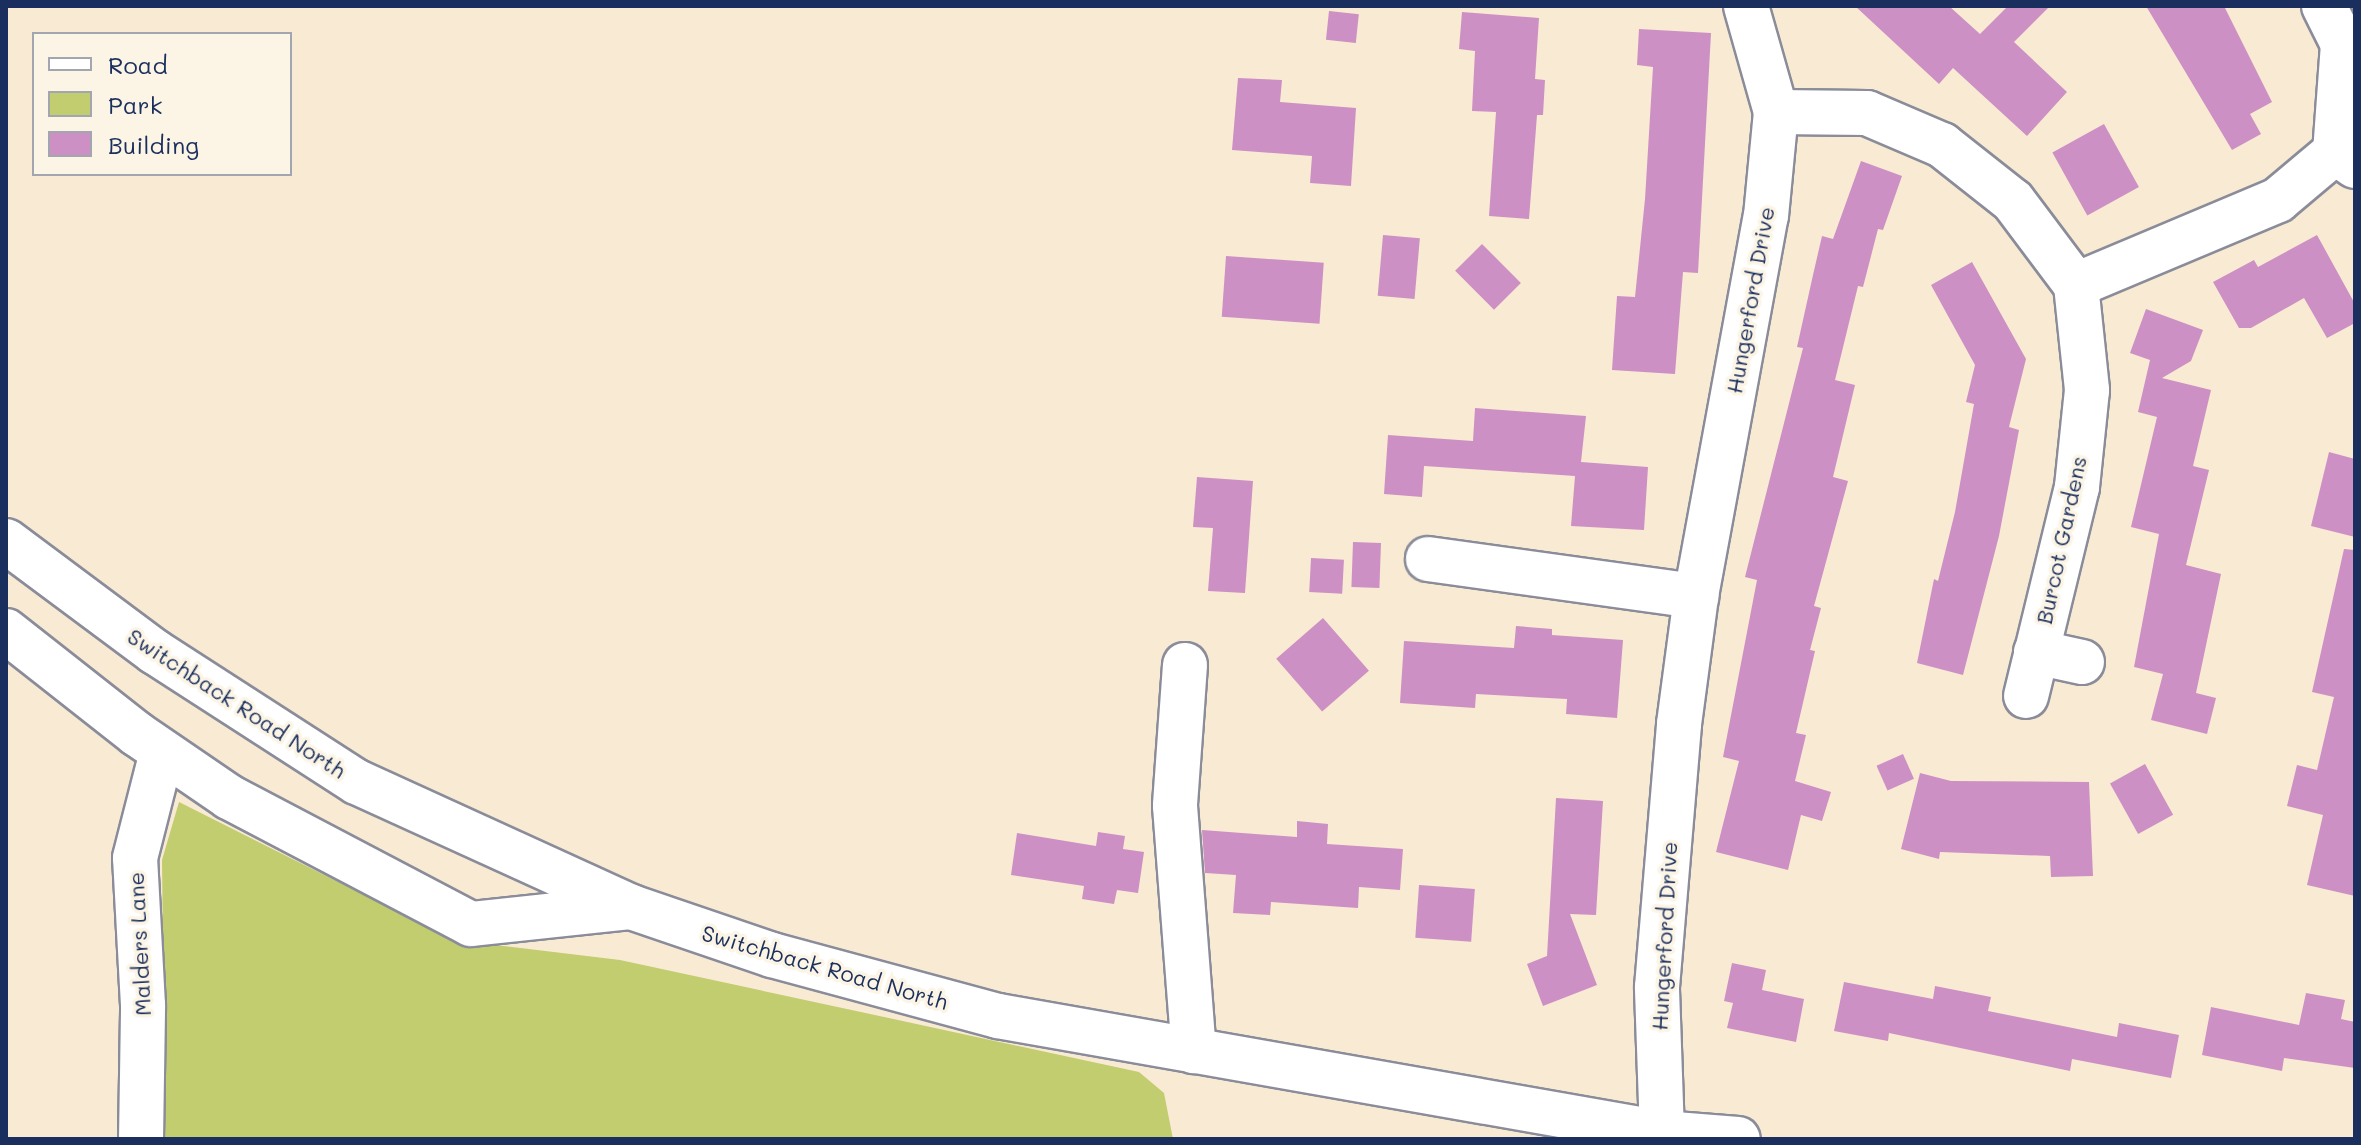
<!DOCTYPE html>
<html>
<head>
<meta charset="utf-8">
<style>
	body { margin:0 }
	#map { position:relative; width:2361px; height:1145px; overflow:hidden; background:#f9ead4; font-family:Mali,sans-serif }
	div>[style] { position:absolute }
	.green>* { inset:0; background:#c1cd6f }
	.building>* { inset:0; background:#cd90c4; transform-origin:0 0 }
	.roads { filter:drop-shadow(2px 0 #8a8c99) drop-shadow(-2px 0 #8a8c99) drop-shadow(0 2px #8a8c99) drop-shadow(0 -2px #8a8c99) }
	.minor>* { height:44px; margin:-22px; padding:0 22px; transform-origin:22px; border-radius:22px; background:#fff }
	.major>* { height:44px; margin:-22px; padding:0 22px; transform-origin:22px; border-radius:22px; background:#fff }
	span { translate:-50% -50%; white-space:nowrap; text-align:center; line-height:1.15; -webkit-text-stroke:7px #fcf5e5; paint-order:stroke }
	.street-label { font-size:22px; color:#1b2f5e }
	.frame { position:absolute; inset:0; border:8px solid #1b2f5e; pointer-events:none }
	.legend { position:absolute; left:32px; top:32px; width:260px; height:144px; box-sizing:border-box; background:#fcf5e5; border:2px solid #a2a6af; margin:0; padding:10px 14px; list-style:none; font-size:24px; color:#1b2f5e }
	.legend li { display:flex; align-items:center; gap:16px; height:40px }
	.legend b { width:40px; border:2px solid #a2a6af }
</style>
</head>
<body>
<div id="map">
	<div class="green">
		<div style="clip-path:polygon(179px 802px,454px 940px,620px 960px,1139px 1072px,1164px 1093px,1173px 1139px,165px 1139px,162px 860px)"></div>
	</div>
	<div class="building">
		<div style="clip-path:polygon(1855px 6px,1949px 6px,1980px 34px,2008px 6px,2050px 6px,2014px 42px,2067px 92px,2027px 136px,1953px 68px,1939px 84px)"></div>
		<div style="clip-path:polygon(2146px 6px,2224px 6px,2272px 102px,2250px 114px,2261px 134px,2232px 150px)"></div>
		<div style="left:1329px;top:11px;width:30px;height:29px;rotate:6deg"></div>
		<div style="clip-path:polygon(1462px 12px,1539px 18px,1535px 79px,1545px 80px,1543px 115px,1537px 115px,1529px 219px,1489px 216px,1496px 112px,1472px 111px,1475px 51px,1459px 49px)"></div>
		<div style="clip-path:polygon(1639px 29px,1711px 33px,1698px 273px,1683px 272px,1675px 374px,1612px 370px,1617px 296px,1635px 297px,1645px 199px,1653px 67px,1637px 65px)"></div>
		<div style="clip-path:polygon(1238px 78px,1282px 80px,1280px 102px,1356px 108px,1351px 186px,1310px 183px,1312px 156px,1232px 150px)"></div>
		<div style="left:2104px;top:124px;width:72px;height:59px;rotate:61deg"></div>
		<div style="clip-path:polygon(1861px 161px,1902px 176px,1883px 230px,1878px 229px,1863px 287px,1858px 286px,1835px 380px,1855px 385px,1833px 477px,1848px 481px,1814px 606px,1821px 608px,1810px 650px,1815px 651px,1796px 733px,1806px 735px,1795px 781px,1831px 792px,1822px 821px,1801px 815px,1788px 870px,1716px 852px,1739px 761px,1723px 757px,1757px 580px,1745px 577px,1803px 348px,1797px 347px,1813px 275px,1822px 236px,1833px 239px)"></div>
		<div style="left:1383px;top:235px;width:37px;height:61px;rotate:5deg"></div>
		<div style="clip-path:polygon(2317px 235px,2355px 304px,2355px 323px,2327px 338px,2304px 298px,2251px 328px,2239px 328px,2213px 282px,2254px 260px,2258px 267px)"></div>
		<div style="left:1482px;top:244px;width:55px;height:38px;rotate:45deg"></div>
		<div style="left:1226px;top:256px;width:98px;height:61px;rotate:4deg"></div>
		<div style="clip-path:polygon(1972px 262px,2026px 359px,2009px 427px,2019px 430px,1999px 536px,1963px 675px,1917px 663px,1934px 579px,1938px 581px,1955px 512px,1974px 404px,1966px 402px,1975px 365px,1931px 285px)"></div>
		<div style="clip-path:polygon(2146px 309px,2203px 330px,2191px 361px,2162px 378px,2211px 390px,2193px 466px,2209px 470px,2186px 565px,2221px 574px,2196px 693px,2216px 698px,2207px 734px,2151px 720px,2163px 674px,2134px 667px,2159px 534px,2131px 527px,2157px 417px,2138px 412px,2150px 360px,2130px 353px)"></div>
		<div style="clip-path:polygon(1475px 408px,1586px 416px,1581px 462px,1648px 467px,1644px 530px,1571px 526px,1575px 476px,1424px 466px,1422px 497px,1384px 494px,1388px 435px,1473px 441px)"></div>
		<div style="clip-path:polygon(2329px 452px,2355px 459px,2355px 537px,2311px 526px)"></div>
		<div style="clip-path:polygon(1197px 477px,1253px 481px,1245px 593px,1208px 591px,1213px 528px,1193px 527px)"></div>
		<div style="left:1353px;top:542px;width:28px;height:45px;rotate:2deg"></div>
		<div style="clip-path:polygon(2344px 549px,2355px 550px,2355px 896px,2307px 885px,2323px 815px,2287px 806px,2297px 765px,2317px 770px,2334px 697px,2312px 692px)"></div>
		<div style="left:1311px;top:558px;width:33px;height:34px;rotate:3deg"></div>
		<div style="left:1323px;top:618px;width:70px;height:62px;rotate:49deg"></div>
		<div style="clip-path:polygon(1516px 626px,1552px 629px,1552px 635px,1623px 640px,1617px 718px,1566px 714px,1567px 699px,1476px 694px,1475px 708px,1400px 703px,1404px 641px,1514px 648px)"></div>
		<div style="left:1903px;top:754px;width:27px;height:29px;rotate:66deg"></div>
		<div style="left:2145px;top:764px;width:58px;height:40px;rotate:61deg"></div>
		<div style="clip-path:polygon(1920px 773px,1951px 781px,2089px 782px,2093px 876px,2051px 877px,2050px 856px,1940px 852px,1939px 859px,1901px 849px)"></div>
		<div style="clip-path:polygon(1556px 798px,1603px 801px,1596px 915px,1570px 914px,1597px 985px,1543px 1006px,1527px 964px,1547px 956px)"></div>
		<div style="clip-path:polygon(1297px 821px,1328px 824px,1327px 844px,1403px 849px,1400px 890px,1359px 887px,1358px 908px,1271px 902px,1270px 915px,1233px 913px,1236px 875px,1205px 873px,1202px 830px,1297px 837px)"></div>
		<div style="clip-path:polygon(1098px 832px,1125px 836px,1123px 849px,1144px 852px,1138px 893px,1117px 890px,1114px 904px,1082px 899px,1084px 886px,1011px 875px,1017px 833px,1096px 846px)"></div>
		<div style="left:1419px;top:885px;width:56px;height:53px;rotate:4deg"></div>
		<div style="clip-path:polygon(1732px 963px,1766px 970px,1762px 990px,1804px 999px,1796px 1042px,1727px 1028px,1733px 1003px,1724px 1001px)"></div>
		<div style="clip-path:polygon(1844px 982px,1933px 999px,1935px 986px,1991px 997px,1988px 1011px,2117px 1037px,2119px 1023px,2179px 1035px,2171px 1078px,2072px 1059px,2070px 1071px,1889px 1033px,1888px 1041px,1834px 1031px)"></div>
		<div style="clip-path:polygon(2306px 993px,2345px 1000px,2341px 1019px,2355px 1022px,2355px 1068px,2284px 1058px,2282px 1071px,2202px 1055px,2211px 1007px,2299px 1025px)"></div>
	</div>
	<div class="roads">
		<div class="minor">
			<div style="left:2324px;top:6px;width:42px;rotate:63.4deg"></div>
			<div style="left:2343px;top:44px;width:108px;rotate:94.2deg"></div>
			<div style="left:2335px;top:152px;width:24px;rotate:35deg"></div>
			<div style="left:1776px;top:112px;width:91px;rotate:0.6deg"></div>
			<div style="left:1867px;top:113px;width:82px;rotate:23.1deg"></div>
			<div style="left:1942px;top:145px;width:90px;rotate:38.3deg"></div>
			<div style="left:2013px;top:201px;width:105px;rotate:53.1deg"></div>
			<div style="left:2076px;top:285px;width:106px;rotate:84deg"></div>
			<div style="left:2087px;top:390px;width:98px;rotate:95.9deg"></div>
			<div style="left:2077px;top:487px;width:215px;rotate:103.7deg"></div>
			<div style="left:2076px;top:285px;width:219px;rotate:-22.8deg"></div>
			<div style="left:2278px;top:200px;width:75px;rotate:-40.1deg"></div>
			<div style="left:1428px;top:559px;width:271px;rotate:7.9deg"></div>
			<div style="left:6px;top:631px;width:167px;rotate:38.2deg"></div>
			<div style="left:137px;top:734px;width:112px;rotate:34.4deg"></div>
			<div style="left:229px;top:797px;width:273px;rotate:27.7deg"></div>
			<div style="left:471px;top:924px;width:161px;rotate:-6.1deg"></div>
			<div style="left:2036px;top:652px;width:47px;rotate:12.3deg"></div>
			<div style="left:1185px;top:665px;width:141px;rotate:94.1deg"></div>
			<div style="left:1175px;top:806px;width:246px;rotate:85.6deg"></div>
			<div style="left:1662px;top:1133px;width:146px;rotate:-92deg"></div>
			<div style="left:1657px;top:987px;width:264px;rotate:-85.2deg"></div>
			<div style="left:1679px;top:724px;width:129px;rotate:-82.4deg"></div>
			<div style="left:1696px;top:596px;width:386px;rotate:-79.6deg"></div>
			<div style="left:1766px;top:216px;width:104px;rotate:-84.5deg"></div>
			<div style="left:1776px;top:112px;width:110px;rotate:-105.8deg"></div>
			<div style="left:141px;top:1139px;width:134px;rotate:-89.1deg"></div>
			<div style="left:143px;top:1005px;width:147px;rotate:-93.1deg"></div>
			<div style="left:135px;top:858px;width:109px;rotate:-75.7deg"></div>
		</div>
		<div class="major">
			<div style="left:6px;top:541px;width:186px;rotate:36.7deg"></div>
			<div style="left:155px;top:652px;width:240px;rotate:32.8deg"></div>
			<div style="left:357px;top:782px;width:301px;rotate:24.5deg"></div>
			<div style="left:631px;top:907px;width:149px;rotate:18.8deg"></div>
			<div style="left:772px;top:955px;width:234px;rotate:15.1deg"></div>
			<div style="left:998px;top:1016px;width:674px;rotate:9.99deg"></div>
			<div style="left:1662px;top:1133px;width:76px;rotate:4.5deg"></div>
		</div>
	</div>
	<div class="street-label">
		<span style="left:1750px;top:300px;rotate:-80deg">Hungerford Drive</span>
		<span style="left:2061px;top:540px;rotate:-78deg">Burcot Gardens</span>
		<span style="left:237px;top:703px;rotate:33deg">Switchback Road North</span>
		<span style="left:1664px;top:936px;rotate:-87deg">Hungerford Drive</span>
		<span style="left:139px;top:944px;rotate:-93deg">Malders Lane</span>
		<span style="left:825px;top:967px;rotate:16deg">Switchback Road North</span>
	</div>
	<div class="frame"></div>
	<ul class="legend">
	<li><b style="height:10px;background:#fff"></b>Road</li>
	<li><b style="height:22px;background:#c1cd6f"></b>Park</li>
	<li><b style="height:22px;background:#cd90c4"></b>Building</li>
	</ul>
</div>
</body>
</html>
